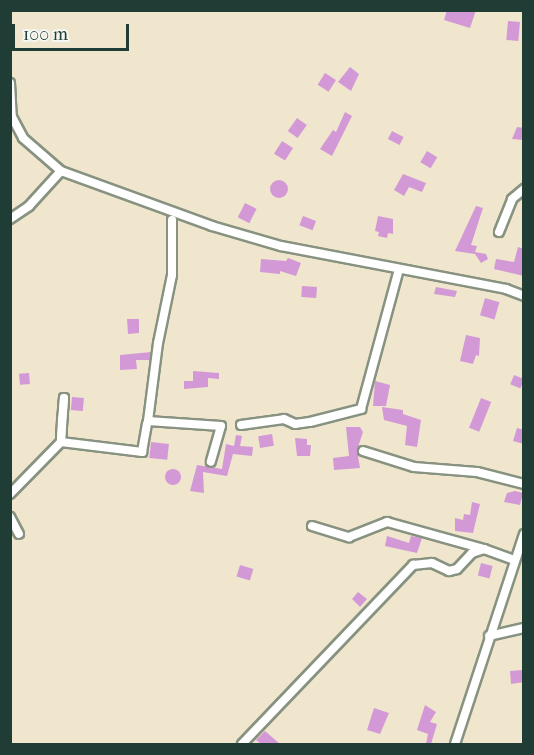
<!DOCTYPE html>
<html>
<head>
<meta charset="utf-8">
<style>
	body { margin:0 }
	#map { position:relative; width:534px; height:755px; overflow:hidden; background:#efe6cd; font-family:"IM FELL French Canon",serif }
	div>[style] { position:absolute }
	.building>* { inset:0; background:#d399d7; transform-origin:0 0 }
	.round { border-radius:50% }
	.roads { filter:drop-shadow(2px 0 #879280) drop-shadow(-2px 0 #879280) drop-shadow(0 2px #879280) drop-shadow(0 -2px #879280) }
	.minor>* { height:8px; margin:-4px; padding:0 4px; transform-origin:4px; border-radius:4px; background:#fff }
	span { translate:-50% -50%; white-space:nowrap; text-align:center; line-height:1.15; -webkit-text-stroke:5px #f6f6f2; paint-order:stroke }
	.frame { position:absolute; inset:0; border:12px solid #1f3d34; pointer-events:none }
	.scale { position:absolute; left:12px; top:24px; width:117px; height:27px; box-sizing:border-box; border:3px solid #1f3d34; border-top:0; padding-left:8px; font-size:18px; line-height:21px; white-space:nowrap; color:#1f3d34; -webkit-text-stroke:4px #f6f6f2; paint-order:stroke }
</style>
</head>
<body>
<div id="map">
	<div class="building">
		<div style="clip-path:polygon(447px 10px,476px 10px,470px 28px,444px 20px)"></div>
		<div style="left:508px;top:21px;width:12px;height:19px;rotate:5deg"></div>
		<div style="clip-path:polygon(350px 67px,359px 74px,351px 91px,338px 82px)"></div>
		<div style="left:325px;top:73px;width:13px;height:14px;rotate:32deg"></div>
		<div style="clip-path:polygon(345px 112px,352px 116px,332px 156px,320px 149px,333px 130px,336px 132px)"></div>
		<div style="left:297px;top:118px;width:12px;height:16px;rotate:35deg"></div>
		<div style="clip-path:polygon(517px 127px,524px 128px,524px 140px,512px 139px)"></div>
		<div style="left:392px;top:131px;width:13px;height:9px;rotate:27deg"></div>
		<div style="left:282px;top:141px;width:13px;height:15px;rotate:32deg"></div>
		<div style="left:427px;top:151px;width:12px;height:13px;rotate:31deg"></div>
		<div style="clip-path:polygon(403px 174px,426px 183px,422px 192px,409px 187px,404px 196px,394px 190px)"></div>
		<div class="round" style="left:270px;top:180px;width:18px;height:18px"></div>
		<div style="left:245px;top:203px;width:13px;height:16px;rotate:27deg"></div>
		<div style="clip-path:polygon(476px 206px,483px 208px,471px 245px,477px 246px,475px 252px,486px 254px,488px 259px,481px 263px,475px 254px,455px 251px)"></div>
		<div style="left:303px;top:216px;width:14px;height:10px;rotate:21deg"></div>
		<div style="clip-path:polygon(378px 216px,393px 219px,393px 234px,388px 233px,387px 238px,378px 236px,379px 232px,375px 231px)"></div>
		<div style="clip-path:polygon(518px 247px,524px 249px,524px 276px,494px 269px,496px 259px,514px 262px)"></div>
		<div style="clip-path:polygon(288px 258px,301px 263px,296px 276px,280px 271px,280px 274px,260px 272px,261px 259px,286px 261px)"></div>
		<div style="left:302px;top:286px;width:15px;height:11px;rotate:4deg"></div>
		<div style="clip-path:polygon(436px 287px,457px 291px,455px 297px,434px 294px)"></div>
		<div style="left:485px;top:298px;width:15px;height:18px;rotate:16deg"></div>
		<div style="clip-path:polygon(127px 319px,139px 319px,139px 333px,128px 334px)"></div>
		<div style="clip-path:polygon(466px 335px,480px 338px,479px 356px,476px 355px,473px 364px,460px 361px)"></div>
		<div style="clip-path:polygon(151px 352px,150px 360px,136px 360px,137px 369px,120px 370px,120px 355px)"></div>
		<div style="clip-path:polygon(193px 371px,219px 373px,219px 379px,208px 378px,208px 387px,184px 389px,184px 381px,193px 381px)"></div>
		<div style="left:29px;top:373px;width:11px;height:10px;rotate:85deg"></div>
		<div style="left:514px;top:375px;width:11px;height:10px;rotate:22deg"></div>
		<div style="clip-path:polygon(375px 381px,390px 385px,386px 406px,373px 406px)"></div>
		<div style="left:72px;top:397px;width:12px;height:13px;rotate:5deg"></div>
		<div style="left:481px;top:398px;width:11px;height:32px;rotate:22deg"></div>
		<div style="clip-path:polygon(382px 407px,403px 410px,403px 414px,421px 420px,417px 447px,405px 445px,407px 426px,384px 420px)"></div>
		<div style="clip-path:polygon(346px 427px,360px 427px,363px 432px,357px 450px,360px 468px,334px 470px,333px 458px,349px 456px)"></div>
		<div style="clip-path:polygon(517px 428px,524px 430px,524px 444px,513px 441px)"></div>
		<div style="left:272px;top:434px;width:12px;height:14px;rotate:81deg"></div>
		<div style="clip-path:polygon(236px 435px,242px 436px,240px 446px,253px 447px,252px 456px,233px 454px,227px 476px,203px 472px,204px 493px,190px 491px,197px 465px,222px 469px,226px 444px,234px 446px)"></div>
		<div style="clip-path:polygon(295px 438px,307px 439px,307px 445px,311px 445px,310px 456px,297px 456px)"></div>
		<div style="left:151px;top:442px;width:18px;height:16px;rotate:6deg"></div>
		<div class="round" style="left:165px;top:469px;width:16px;height:16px"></div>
		<div style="clip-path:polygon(515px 491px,523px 493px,520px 505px,504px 502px,507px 493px)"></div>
		<div style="clip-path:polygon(472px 502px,480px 504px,473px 533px,455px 531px,455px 518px,463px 520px,464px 514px,470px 515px)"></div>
		<div style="clip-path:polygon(387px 536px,409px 543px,411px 536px,422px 538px,417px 553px,385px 546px)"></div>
		<div style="left:481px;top:563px;width:12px;height:13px;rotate:14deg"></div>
		<div style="left:240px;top:565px;width:14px;height:12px;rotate:17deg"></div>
		<div style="clip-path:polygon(358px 592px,367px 599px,360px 607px,352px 599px)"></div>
		<div style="clip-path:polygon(522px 670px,524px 682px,511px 684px,510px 671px)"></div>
		<div style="clip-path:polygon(425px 705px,436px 712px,430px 722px,437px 724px,431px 744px,426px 744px,428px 734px,417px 730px)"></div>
		<div style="clip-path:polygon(374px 708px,389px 713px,380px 734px,367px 730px)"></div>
		<div style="clip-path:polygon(265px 731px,280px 744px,261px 744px,256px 740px)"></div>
	</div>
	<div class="roads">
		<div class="minor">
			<div style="left:10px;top:83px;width:34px;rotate:87deg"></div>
			<div style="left:12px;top:117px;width:24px;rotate:62deg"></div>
			<div style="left:23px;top:138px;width:50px;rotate:41deg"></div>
			<div style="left:61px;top:171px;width:161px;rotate:20deg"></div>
			<div style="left:212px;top:226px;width:72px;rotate:16.2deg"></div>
			<div style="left:281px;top:246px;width:229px;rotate:10.8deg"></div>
			<div style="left:506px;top:289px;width:19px;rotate:21deg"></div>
			<div style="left:10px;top:219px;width:23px;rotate:-34deg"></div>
			<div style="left:29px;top:206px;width:47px;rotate:-47.6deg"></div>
			<div style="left:172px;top:220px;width:55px;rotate:90deg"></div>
			<div style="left:172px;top:275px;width:69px;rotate:101.6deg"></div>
			<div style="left:158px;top:343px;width:79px;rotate:97.3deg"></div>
			<div style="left:148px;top:421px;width:73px;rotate:3.9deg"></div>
			<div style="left:221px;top:426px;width:37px;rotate:106deg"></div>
			<div style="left:499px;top:232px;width:35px;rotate:-68deg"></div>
			<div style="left:512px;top:199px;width:16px;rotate:-40deg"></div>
			<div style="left:241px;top:425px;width:43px;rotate:-7.9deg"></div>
			<div style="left:284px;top:419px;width:12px;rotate:24deg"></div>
			<div style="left:295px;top:424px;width:15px;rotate:-8deg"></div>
			<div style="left:310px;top:422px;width:53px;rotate:-14.3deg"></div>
			<div style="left:361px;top:409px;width:145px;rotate:-74.8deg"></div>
			<div style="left:61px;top:442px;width:82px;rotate:7deg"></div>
			<div style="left:142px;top:452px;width:29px;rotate:-80deg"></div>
			<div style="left:363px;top:451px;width:53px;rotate:17.4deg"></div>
			<div style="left:414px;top:467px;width:63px;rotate:4.5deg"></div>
			<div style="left:477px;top:472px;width:49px;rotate:14.3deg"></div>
			<div style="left:10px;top:494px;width:73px;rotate:-45.6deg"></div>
			<div style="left:61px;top:442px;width:44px;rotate:-86.1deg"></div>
			<div style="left:64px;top:398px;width:22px;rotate:95deg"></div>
			<div style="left:62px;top:420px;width:22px;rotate:93deg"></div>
			<div style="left:10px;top:517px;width:19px;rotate:62deg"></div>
			<div style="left:312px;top:526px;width:39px;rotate:17deg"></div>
			<div style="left:349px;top:537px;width:41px;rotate:-21.5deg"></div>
			<div style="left:387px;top:522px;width:101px;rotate:15.6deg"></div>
			<div style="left:489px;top:636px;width:36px;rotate:-13deg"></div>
			<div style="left:242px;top:744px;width:248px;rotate:-46.3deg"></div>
			<div style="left:413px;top:565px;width:19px;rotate:-6deg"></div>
			<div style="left:432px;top:563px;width:19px;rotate:25deg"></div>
			<div style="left:449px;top:571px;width:8px;rotate:-14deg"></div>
			<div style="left:457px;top:569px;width:22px;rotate:-47deg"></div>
			<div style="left:472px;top:553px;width:13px;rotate:-18deg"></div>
			<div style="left:484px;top:549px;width:33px;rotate:20deg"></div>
			<div style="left:455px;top:744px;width:221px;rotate:-71.8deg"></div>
		</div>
	</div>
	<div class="frame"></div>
	<div class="scale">100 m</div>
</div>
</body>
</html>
